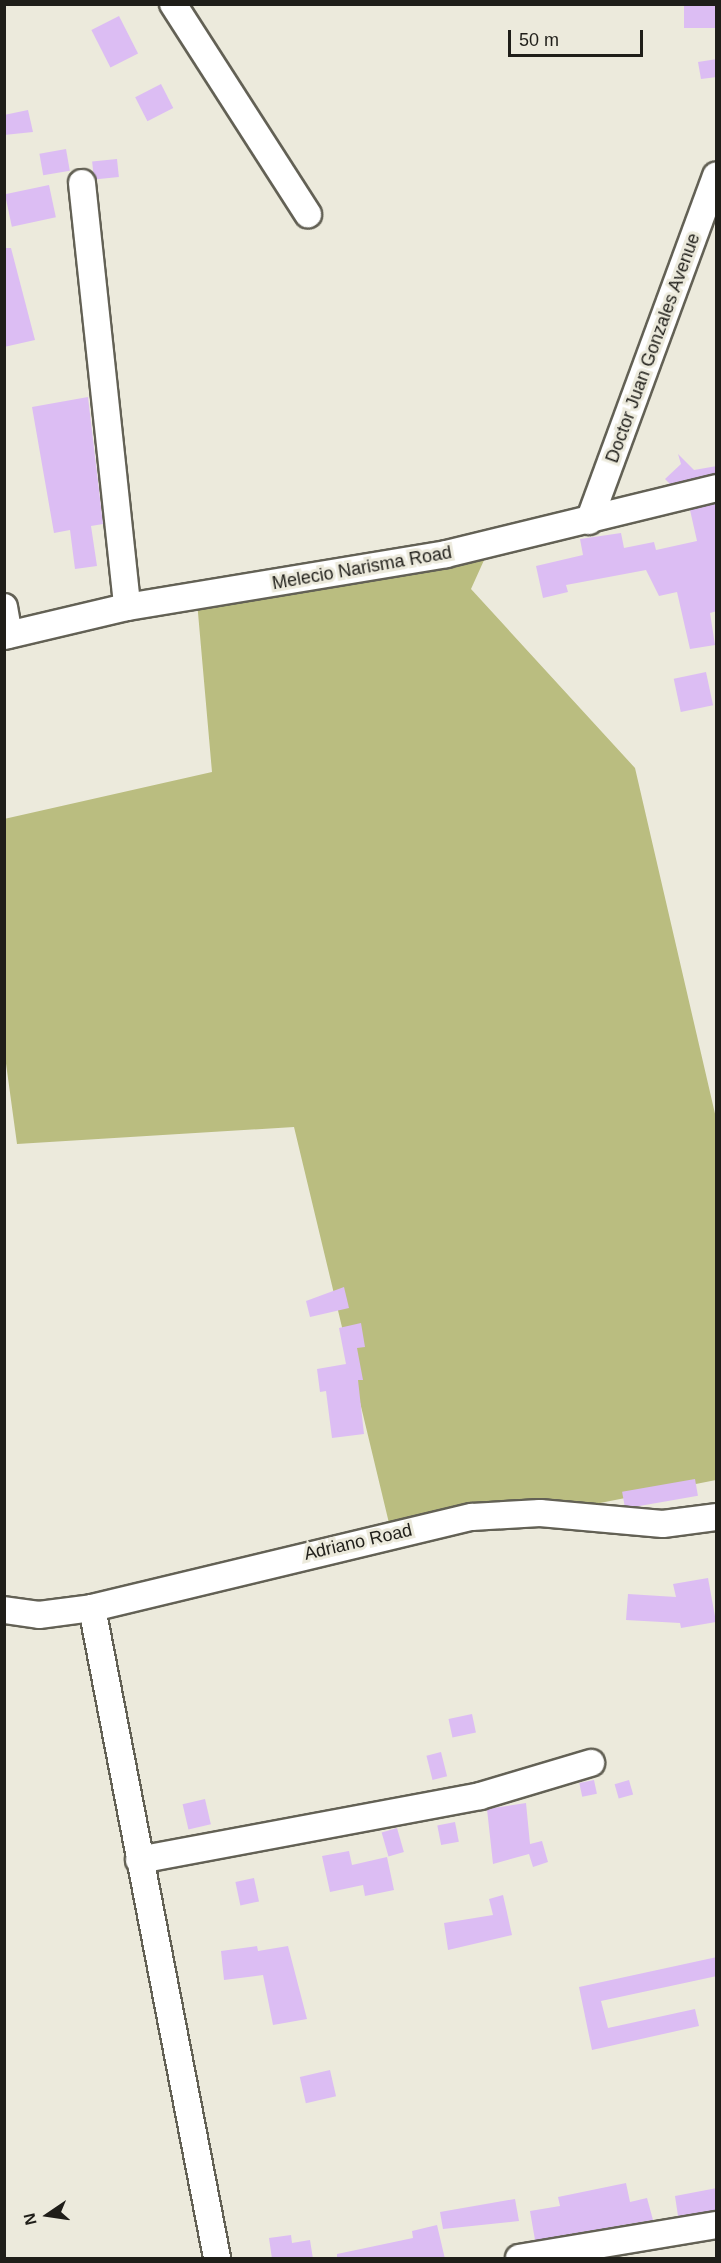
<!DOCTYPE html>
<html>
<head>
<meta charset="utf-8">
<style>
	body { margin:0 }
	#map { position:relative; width:721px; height:2263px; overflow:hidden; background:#eceadc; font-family:Arial,sans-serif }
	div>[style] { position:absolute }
	.green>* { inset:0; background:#babd80 }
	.building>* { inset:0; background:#dcbdf3; transform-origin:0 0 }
	.roads { filter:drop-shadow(2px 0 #636155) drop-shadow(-2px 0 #636155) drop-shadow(0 2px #636155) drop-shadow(0 -2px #636155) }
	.minor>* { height:26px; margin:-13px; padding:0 13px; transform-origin:13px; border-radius:13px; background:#fff }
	span { translate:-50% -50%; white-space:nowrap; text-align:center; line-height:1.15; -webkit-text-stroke:6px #eceadc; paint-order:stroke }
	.street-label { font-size:18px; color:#1f1e19 }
	.frame { position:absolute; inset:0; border:6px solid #1f1e19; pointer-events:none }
	.north { position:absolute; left:18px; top:2185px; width:60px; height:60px; -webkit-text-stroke:4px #eceadc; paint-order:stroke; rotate:257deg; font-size:16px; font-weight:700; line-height:24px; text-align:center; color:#1f1e19 }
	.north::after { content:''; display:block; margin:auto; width:21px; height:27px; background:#1f1e19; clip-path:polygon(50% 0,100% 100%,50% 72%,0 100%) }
	.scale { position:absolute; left:508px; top:30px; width:135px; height:27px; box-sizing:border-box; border:3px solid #1f1e19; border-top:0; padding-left:8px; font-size:18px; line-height:21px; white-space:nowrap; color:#1f1e19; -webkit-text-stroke:4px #eceadc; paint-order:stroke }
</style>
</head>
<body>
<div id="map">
	<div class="green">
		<div style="clip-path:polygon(485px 558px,471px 589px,635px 768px,716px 1118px,716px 1480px,394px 1544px,294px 1127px,17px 1144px,4px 1049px,4px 819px,212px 772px,196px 590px)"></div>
	</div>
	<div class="building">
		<div style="left:684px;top:4px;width:33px;height:24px"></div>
		<div style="left:119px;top:16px;width:42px;height:31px;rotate:63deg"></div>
		<div style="clip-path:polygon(717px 59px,717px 77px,701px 79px,698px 62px)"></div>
		<div style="left:161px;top:84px;width:27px;height:29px;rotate:63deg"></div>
		<div style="clip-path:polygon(28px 110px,33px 132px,4px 135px,4px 115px)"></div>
		<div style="left:66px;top:149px;width:22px;height:27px;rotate:80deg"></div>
		<div style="left:117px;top:159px;width:18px;height:25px;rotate:84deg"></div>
		<div style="left:49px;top:185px;width:33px;height:45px;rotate:78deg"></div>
		<div style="clip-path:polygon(4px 248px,11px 248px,35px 340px,4px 347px)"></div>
		<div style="clip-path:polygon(88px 397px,103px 524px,91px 526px,97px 566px,75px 569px,70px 530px,54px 533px,32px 407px)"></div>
		<div style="clip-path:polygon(678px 454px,694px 470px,717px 466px,717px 473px,670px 484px,665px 479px,681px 464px)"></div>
		<div style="clip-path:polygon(717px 503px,717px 611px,710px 613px,715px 645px,690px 649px,677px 592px,659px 596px,646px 570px,566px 585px,568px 592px,543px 598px,536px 566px,583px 555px,580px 539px,621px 533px,624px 548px,654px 542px,656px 550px,697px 541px,690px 510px)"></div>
		<div style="left:706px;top:672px;width:34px;height:33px;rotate:78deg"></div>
		<div style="clip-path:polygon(344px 1287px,349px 1308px,310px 1317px,306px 1301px)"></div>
		<div style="clip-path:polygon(361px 1323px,365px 1347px,357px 1348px,363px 1380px,358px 1380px,364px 1434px,332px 1438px,326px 1391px,320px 1392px,317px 1369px,346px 1364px,339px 1328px)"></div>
		<div style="left:695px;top:1479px;width:17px;height:74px;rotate:80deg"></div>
		<div style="clip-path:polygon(708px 1578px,716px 1622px,681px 1628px,680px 1623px,626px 1620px,628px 1594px,676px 1597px,673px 1584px)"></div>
		<div style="left:472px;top:1714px;width:19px;height:24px;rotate:78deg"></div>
		<div style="left:441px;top:1752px;width:25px;height:15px;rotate:76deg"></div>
		<div style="left:594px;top:1780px;width:14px;height:15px;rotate:78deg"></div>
		<div style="left:629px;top:1780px;width:15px;height:15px;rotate:74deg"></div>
		<div style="left:205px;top:1799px;width:26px;height:23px;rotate:77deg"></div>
		<div style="clip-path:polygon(526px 1803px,530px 1844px,542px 1841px,548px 1862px,533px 1867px,529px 1854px,493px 1864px,487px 1809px)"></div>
		<div style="left:455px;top:1822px;width:20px;height:18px;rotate:79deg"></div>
		<div style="left:397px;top:1828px;width:25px;height:16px;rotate:74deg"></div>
		<div style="clip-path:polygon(349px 1851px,352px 1865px,387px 1857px,394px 1890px,365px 1896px,363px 1885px,330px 1892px,322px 1856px)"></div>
		<div style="left:254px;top:1878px;width:24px;height:19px;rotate:78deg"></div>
		<div style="clip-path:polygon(503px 1895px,512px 1935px,448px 1950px,444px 1923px,493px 1915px,489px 1899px)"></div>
		<div style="clip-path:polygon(257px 1946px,258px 1951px,288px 1946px,307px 2019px,273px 2025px,263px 1975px,224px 1980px,221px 1951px)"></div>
		<div style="clip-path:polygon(717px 1957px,717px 1976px,601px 2001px,608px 2028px,695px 2009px,699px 2026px,592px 2050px,579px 1987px)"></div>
		<div style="left:330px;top:2070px;width:27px;height:31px;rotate:77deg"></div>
		<div style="clip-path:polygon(626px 2183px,630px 2202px,647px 2198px,653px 2220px,535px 2240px,530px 2211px,560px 2206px,558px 2197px)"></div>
		<div style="clip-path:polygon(717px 2188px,717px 2210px,678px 2216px,675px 2196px)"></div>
		<div style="clip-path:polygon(515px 2199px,519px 2221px,443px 2229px,440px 2212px)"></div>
		<div style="clip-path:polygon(437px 2225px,445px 2259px,337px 2259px,337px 2254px,413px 2238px,412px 2231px)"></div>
		<div style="clip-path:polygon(291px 2235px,292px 2243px,310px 2240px,313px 2259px,272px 2259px,269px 2238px)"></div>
	</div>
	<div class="roads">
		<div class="minor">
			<div style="left:173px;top:4px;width:250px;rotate:57.3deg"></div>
			<div style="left:82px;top:183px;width:426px;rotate:83.9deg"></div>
			<div style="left:589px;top:521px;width:368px;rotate:-69.8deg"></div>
			<div style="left:4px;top:607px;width:28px;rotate:80deg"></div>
			<div style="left:4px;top:636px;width:126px;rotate:-13.3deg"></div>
			<div style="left:127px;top:607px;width:323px;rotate:-9.4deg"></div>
			<div style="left:446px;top:554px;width:278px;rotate:-13.7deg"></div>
			<div style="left:92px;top:1608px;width:662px;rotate:79.11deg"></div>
			<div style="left:4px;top:1610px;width:35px;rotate:8deg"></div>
			<div style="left:39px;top:1615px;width:53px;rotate:-7.5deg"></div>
			<div style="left:92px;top:1608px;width:391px;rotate:-13.5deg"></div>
			<div style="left:472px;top:1517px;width:68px;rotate:-3.4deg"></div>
			<div style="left:540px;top:1513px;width:123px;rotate:5.1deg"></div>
			<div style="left:663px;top:1524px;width:53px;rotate:-7.5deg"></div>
			<div style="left:139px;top:1860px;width:347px;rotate:-10.6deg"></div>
			<div style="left:480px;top:1796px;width:116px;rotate:-16.6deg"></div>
			<div style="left:519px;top:2258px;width:200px;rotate:-9.5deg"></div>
		</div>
	</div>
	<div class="street-label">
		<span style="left:653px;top:348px;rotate:-70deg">Doctor Juan Gonzales Avenue</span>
		<span style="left:362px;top:568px;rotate:-10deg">Melecio Narisma Road</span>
		<span style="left:358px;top:1542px;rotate:-13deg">Adriano Road</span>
	</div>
	<div class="frame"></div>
	<div class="north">N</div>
	<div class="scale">50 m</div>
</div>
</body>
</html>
